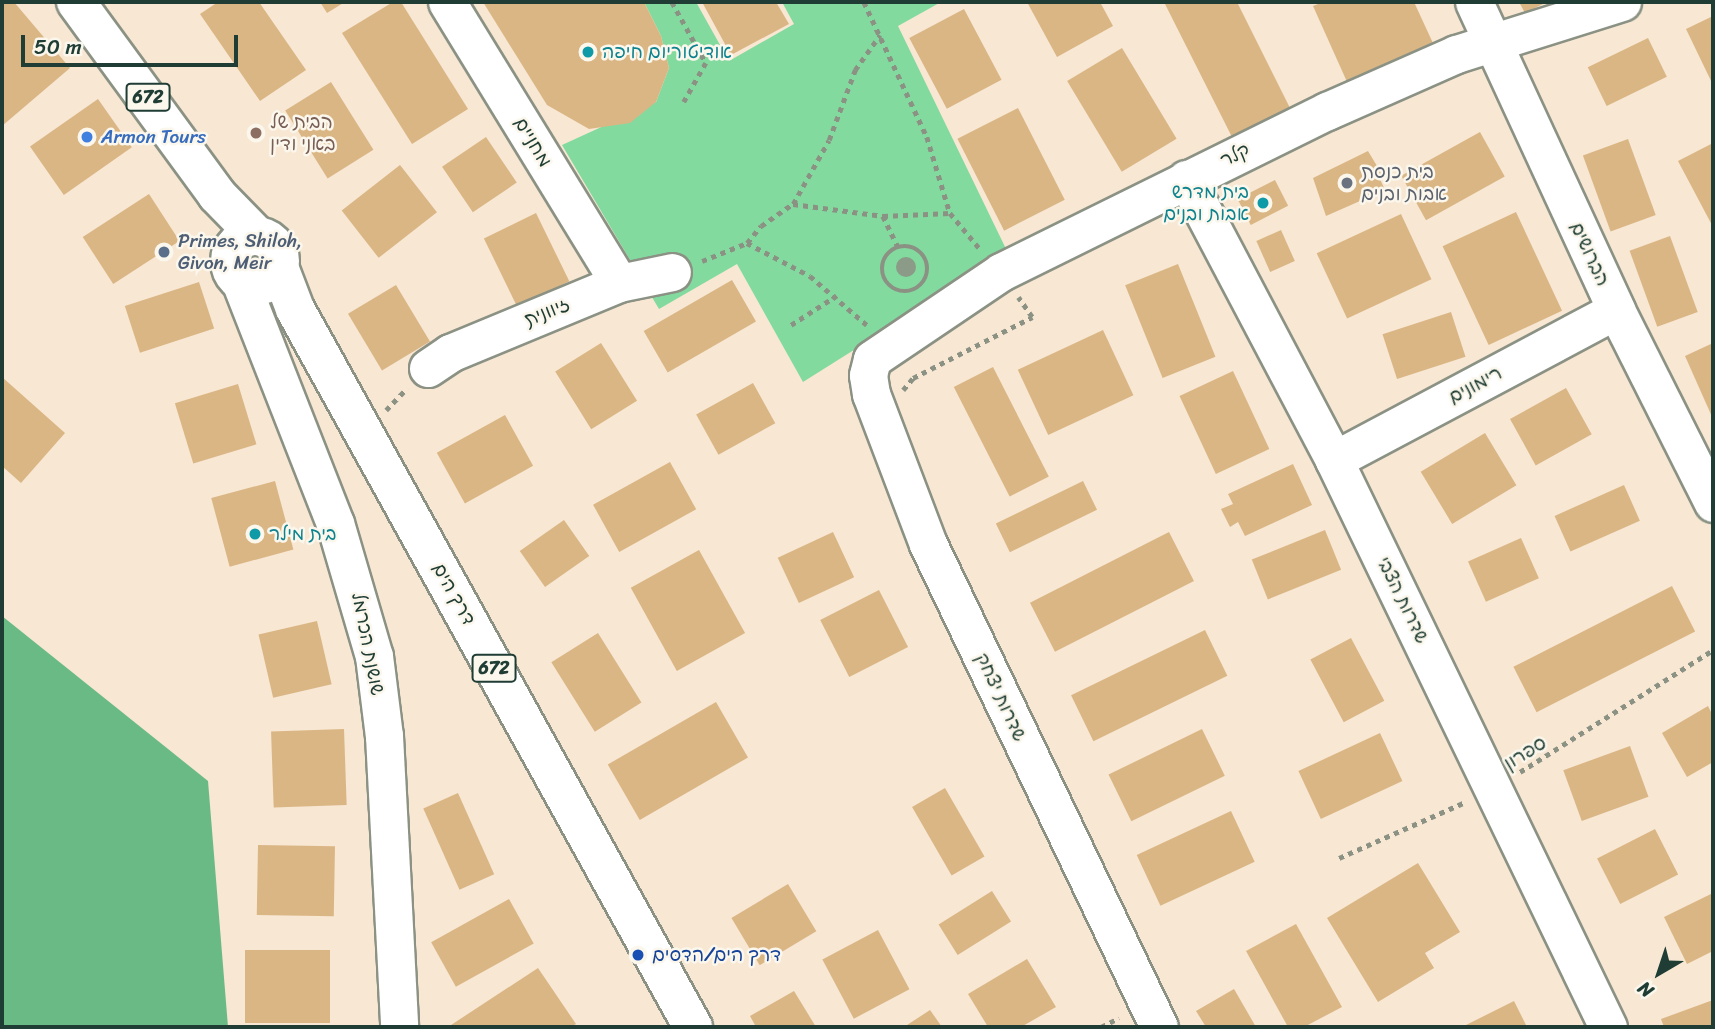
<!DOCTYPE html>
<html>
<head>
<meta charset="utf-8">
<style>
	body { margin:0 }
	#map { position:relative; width:1715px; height:1029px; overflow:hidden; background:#f7e7d3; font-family:Sriracha,"Playpen Sans Hebrew",sans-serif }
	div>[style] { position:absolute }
	.green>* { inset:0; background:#83da9f }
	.forest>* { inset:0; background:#6aba86 }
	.building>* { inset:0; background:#dbb685; transform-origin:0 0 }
	.path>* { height:4.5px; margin-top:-2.25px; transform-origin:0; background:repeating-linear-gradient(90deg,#8b9284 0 5px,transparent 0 10px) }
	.path>.ring { margin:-2.25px; padding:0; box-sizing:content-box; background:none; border:4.5px solid #8b9284; border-radius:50% }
	.roads { filter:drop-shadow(2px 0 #8b9284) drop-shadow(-2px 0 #8b9284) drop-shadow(0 2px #8b9284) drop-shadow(0 -2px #8b9284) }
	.minor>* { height:37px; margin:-18.5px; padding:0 18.5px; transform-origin:18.5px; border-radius:18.5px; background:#fff }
	.major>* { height:38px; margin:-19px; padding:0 19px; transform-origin:19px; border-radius:19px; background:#fff }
	.major>.ring { margin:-19px; padding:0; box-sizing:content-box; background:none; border:38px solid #fff; border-radius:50% }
	.trees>* { width:20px; height:20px; margin:-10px; border-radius:50%; background:#8b9b87 }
	.dots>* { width:19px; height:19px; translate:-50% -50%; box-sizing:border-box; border:4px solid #fbf7ec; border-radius:50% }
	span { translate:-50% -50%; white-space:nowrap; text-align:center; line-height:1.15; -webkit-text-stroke:5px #fbf7ec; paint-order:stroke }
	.shield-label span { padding:2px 5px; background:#fbf7ec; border:2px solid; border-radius:5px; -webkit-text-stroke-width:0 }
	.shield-label { font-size:18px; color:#1f3d34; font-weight:700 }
	.culture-label { font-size:19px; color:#0d838f }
	.left { translate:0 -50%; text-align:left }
	.right { translate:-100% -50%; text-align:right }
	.education-label { font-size:19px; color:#785e54 }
	.shop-label { font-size:19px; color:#366cbe }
	.street-label { font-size:19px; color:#1f3d34 }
	.worship-label { font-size:19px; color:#5b616d }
	.service-label { font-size:19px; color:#4e5e75 }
	.transit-label { font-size:19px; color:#164399 }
	.frame { position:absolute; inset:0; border:4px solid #1f3d34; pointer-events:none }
	.north { position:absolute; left:1624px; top:938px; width:70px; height:70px; -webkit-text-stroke:5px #fbf7ec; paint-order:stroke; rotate:219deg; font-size:19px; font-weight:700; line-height:28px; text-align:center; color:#1f3d34 }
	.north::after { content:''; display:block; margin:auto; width:24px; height:32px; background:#1f3d34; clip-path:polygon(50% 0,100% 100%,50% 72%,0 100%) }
	.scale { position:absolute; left:21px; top:35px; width:217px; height:32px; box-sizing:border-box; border:4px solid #1f3d34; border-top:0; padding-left:9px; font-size:21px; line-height:24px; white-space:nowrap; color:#1f3d34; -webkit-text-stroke:5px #fbf7ec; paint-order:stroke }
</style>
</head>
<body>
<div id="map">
	<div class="green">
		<div style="clip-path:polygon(644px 2px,696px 2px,729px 61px,794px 24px,782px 2px,941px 2px,898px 26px,1008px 253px,803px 382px,737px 264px,659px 309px,562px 145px,656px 102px,669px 68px,661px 36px)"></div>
	</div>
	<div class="forest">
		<div style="clip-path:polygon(2px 616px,208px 781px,228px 1027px,2px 1027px)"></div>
	</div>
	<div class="building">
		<div style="clip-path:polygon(2px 2px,14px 2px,70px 68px,2px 126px)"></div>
		<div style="clip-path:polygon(218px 2px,259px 2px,306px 70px,260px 101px,200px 14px)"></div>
		<div style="clip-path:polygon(320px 2px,345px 2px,327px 13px)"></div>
		<div style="clip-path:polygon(393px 2px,401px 2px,468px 109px,412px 144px,342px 33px)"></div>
		<div style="clip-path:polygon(483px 2px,644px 2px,661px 36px,669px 68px,656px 102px,630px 123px,589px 129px,547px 105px)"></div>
		<div style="clip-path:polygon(702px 2px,776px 2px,789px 24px,731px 55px)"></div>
		<div style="clip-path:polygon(1027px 2px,1100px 2px,1113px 26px,1057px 57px)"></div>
		<div style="clip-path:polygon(1164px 2px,1237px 2px,1293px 114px,1235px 143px)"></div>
		<div style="clip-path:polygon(1323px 2px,1414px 2px,1438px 54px,1352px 93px,1313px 6px)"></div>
		<div style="clip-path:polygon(1519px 2px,1547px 2px,1525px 13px)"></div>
		<div style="left:964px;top:9px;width:80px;height:62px;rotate:62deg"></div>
		<div style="clip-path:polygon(1713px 16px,1713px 85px,1686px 29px)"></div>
		<div style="left:1648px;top:38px;width:43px;height:67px;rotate:64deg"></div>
		<div style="left:1122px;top:48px;width:106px;height:64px;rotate:59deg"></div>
		<div style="left:331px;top:82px;width:80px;height:54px;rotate:58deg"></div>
		<div style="left:98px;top:99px;width:59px;height:83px;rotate:55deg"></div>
		<div style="left:1018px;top:108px;width:103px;height:68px;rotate:63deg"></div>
		<div style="left:1480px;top:132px;width:51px;height:90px;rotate:61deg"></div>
		<div style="left:486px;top:137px;width:55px;height:53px;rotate:56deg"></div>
		<div style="left:1628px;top:139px;width:81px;height:48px;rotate:70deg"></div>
		<div style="clip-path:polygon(1713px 143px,1713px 227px,1678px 161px)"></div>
		<div style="clip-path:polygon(1368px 151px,1383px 176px,1379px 177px,1385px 190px,1326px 216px,1313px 178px)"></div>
		<div style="left:400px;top:165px;width:60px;height:74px;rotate:52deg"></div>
		<div style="left:1275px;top:180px;width:29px;height:42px;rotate:63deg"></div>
		<div style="left:149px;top:194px;width:56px;height:79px;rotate:57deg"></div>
		<div style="left:1516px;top:212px;width:109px;height:81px;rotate:65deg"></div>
		<div style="left:536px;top:213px;width:76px;height:58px;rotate:64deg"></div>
		<div style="left:1401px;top:214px;width:72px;height:93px;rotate:65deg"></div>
		<div style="left:1281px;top:230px;width:34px;height:27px;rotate:66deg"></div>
		<div style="left:1670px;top:236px;width:81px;height:43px;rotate:70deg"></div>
		<div style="left:1178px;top:264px;width:100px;height:57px;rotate:68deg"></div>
		<div style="left:732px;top:280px;width:48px;height:102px;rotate:60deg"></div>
		<div style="left:199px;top:282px;width:49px;height:78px;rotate:72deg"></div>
		<div style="left:396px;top:285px;width:66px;height:56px;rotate:59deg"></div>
		<div style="left:1451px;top:312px;width:47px;height:72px;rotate:72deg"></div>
		<div style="left:1103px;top:330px;width:72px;height:94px;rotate:65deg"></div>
		<div style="left:601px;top:343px;width:68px;height:54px;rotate:58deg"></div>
		<div style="clip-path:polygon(1713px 343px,1713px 419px,1685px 356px)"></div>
		<div style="left:993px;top:367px;width:123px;height:44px;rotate:63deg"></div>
		<div style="left:1233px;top:371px;width:86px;height:59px;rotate:65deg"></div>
		<div style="clip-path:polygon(2px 377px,65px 433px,21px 483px,2px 466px)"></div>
		<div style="left:753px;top:383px;width:46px;height:65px;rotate:61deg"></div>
		<div style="left:238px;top:384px;width:63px;height:66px;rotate:73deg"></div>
		<div style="left:1566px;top:388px;width:53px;height:64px;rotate:61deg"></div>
		<div style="left:505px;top:415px;width:58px;height:78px;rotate:61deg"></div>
		<div style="left:1485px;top:433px;width:61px;height:75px;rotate:59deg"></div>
		<div style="left:670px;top:462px;width:54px;height:88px;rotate:61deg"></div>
		<div style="clip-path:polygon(1293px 464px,1312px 505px,1245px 536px,1238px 522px,1230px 527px,1221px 509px,1233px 504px,1228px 494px)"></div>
		<div style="left:275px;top:481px;width:71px;height:66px;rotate:75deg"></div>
		<div style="left:1083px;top:481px;width:32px;height:97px;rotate:64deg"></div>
		<div style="left:1624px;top:485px;width:39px;height:76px;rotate:66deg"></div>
		<div style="left:564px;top:520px;width:44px;height:54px;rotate:55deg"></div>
		<div style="left:1325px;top:530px;width:43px;height:79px;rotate:68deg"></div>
		<div style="left:833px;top:532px;width:50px;height:61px;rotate:65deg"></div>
		<div style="left:1169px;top:532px;width:55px;height:156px;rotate:63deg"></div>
		<div style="left:1521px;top:538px;width:44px;height:58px;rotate:66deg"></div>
		<div style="left:699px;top:550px;width:95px;height:78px;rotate:61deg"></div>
		<div style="left:1672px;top:586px;width:51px;height:178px;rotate:63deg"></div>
		<div style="left:879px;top:590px;width:64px;height:66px;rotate:63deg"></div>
		<div style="left:317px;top:621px;width:65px;height:60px;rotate:77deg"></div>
		<div style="left:1205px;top:630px;width:51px;height:149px;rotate:64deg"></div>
		<div style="left:598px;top:633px;width:82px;height:55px;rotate:58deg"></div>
		<div style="left:1351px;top:638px;width:71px;height:46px;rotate:62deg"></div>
		<div style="left:716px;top:702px;width:64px;height:125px;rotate:60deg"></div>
		<div style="clip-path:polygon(1708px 706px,1713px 716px,1713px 762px,1687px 777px,1662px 733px)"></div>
		<div style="left:344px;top:729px;width:76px;height:73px;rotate:88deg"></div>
		<div style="left:1202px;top:729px;width:52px;height:104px;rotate:64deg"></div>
		<div style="left:1380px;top:733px;width:53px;height:90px;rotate:65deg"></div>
		<div style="left:1630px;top:746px;width:54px;height:71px;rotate:70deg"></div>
		<div style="left:945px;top:788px;width:79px;height:38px;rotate:60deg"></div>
		<div style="left:458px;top:793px;width:89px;height:38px;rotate:66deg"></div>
		<div style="left:1231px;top:811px;width:56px;height:104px;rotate:65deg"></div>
		<div style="left:1655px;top:829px;width:51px;height:65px;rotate:63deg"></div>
		<div style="left:258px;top:845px;width:77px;height:70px;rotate:1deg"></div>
		<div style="clip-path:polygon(1418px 863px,1460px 932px,1425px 953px,1434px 968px,1378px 1002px,1327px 918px)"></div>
		<div style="left:788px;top:884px;width:55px;height:66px;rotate:59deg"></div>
		<div style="left:992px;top:891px;width:36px;height:63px;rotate:58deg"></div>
		<div style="clip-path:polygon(1713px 893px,1713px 951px,1687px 964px,1664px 917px)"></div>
		<div style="left:509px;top:899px;width:51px;height:89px;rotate:61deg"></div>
		<div style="clip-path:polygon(1296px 924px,1342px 1007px,1304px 1027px,1288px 1027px,1246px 951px)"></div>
		<div style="left:878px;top:930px;width:67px;height:63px;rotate:62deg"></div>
		<div style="left:245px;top:950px;width:85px;height:73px"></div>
		<div style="clip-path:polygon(1027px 959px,1056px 1007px,1021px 1027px,988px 1027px,968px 994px)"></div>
		<div style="clip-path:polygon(538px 968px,576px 1024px,571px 1027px,448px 1027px)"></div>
		<div style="clip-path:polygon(1234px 989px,1256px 1027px,1206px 1027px,1196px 1011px)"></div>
		<div style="clip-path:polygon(794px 991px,816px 1027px,756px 1027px,750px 1016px)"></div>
		<div style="clip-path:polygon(1713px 1000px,1713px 1027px,1664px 1027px,1661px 1019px)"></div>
		<div style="clip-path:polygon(1514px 1001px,1527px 1027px,1462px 1027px)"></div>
		<div style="clip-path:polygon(930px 1010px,942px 1027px,904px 1027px)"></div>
	</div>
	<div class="path">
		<div style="left:672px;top:2px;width:70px;rotate:60.9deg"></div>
		<div style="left:706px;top:63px;width:45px;rotate:119.4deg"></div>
		<div style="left:864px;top:2px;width:149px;rotate:65deg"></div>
		<div style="left:927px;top:137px;width:79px;rotate:73.2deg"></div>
		<div style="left:950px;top:213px;width:47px;rotate:50.2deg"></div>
		<div style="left:793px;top:204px;width:91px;rotate:7.6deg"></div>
		<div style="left:883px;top:216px;width:67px;rotate:-2.6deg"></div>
		<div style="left:883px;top:216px;width:34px;rotate:64deg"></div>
		<div style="left:747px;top:243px;width:71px;rotate:27.6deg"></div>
		<div style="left:810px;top:276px;width:75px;rotate:40.7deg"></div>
		<div class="ring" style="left:882px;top:246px;width:41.5px;height:41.5px"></div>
		<div style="left:702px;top:261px;width:48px;rotate:-21.8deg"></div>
		<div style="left:747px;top:243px;width:22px;rotate:-51deg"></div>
		<div style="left:761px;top:226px;width:39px;rotate:-35deg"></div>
		<div style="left:793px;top:204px;width:73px;rotate:-60.6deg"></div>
		<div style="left:829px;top:140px;width:75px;rotate:-69.6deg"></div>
		<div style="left:855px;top:70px;width:43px;rotate:-54.5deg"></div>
		<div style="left:791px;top:325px;width:54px;rotate:-32.8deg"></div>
		<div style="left:903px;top:390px;width:16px;rotate:-50deg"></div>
		<div style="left:913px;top:378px;width:134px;rotate:-27.1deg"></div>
		<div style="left:1032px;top:317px;width:24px;rotate:-125deg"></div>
		<div style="left:386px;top:410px;width:30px;rotate:-46deg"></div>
		<div style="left:1520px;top:772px;width:228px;rotate:-32.3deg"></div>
		<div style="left:1339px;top:858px;width:136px;rotate:-23.9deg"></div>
		<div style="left:1101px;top:1027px;width:20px;rotate:-27deg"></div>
	</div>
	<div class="roads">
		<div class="minor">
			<div style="left:447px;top:2px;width:329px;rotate:58.5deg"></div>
			<div style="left:1474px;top:2px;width:339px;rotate:65.2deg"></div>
			<div style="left:1616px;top:310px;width:216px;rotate:63.3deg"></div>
			<div style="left:1186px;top:179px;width:318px;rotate:62.2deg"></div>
			<div style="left:1334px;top:460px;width:630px;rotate:64.21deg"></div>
			<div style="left:240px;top:281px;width:260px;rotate:68.6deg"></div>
			<div style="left:335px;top:523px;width:139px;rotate:73.7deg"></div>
			<div style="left:374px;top:656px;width:81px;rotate:82.9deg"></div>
			<div style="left:384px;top:736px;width:291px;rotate:87deg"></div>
			<div style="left:428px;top:368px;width:27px;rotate:-34deg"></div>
			<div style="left:450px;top:353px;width:183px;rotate:-22.5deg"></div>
			<div style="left:619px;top:283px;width:54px;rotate:-11.7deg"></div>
			<div style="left:1334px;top:460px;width:319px;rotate:-28deg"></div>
			<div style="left:1159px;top:1027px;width:535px;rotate:-115.56deg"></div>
			<div style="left:928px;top:544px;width:160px;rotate:-110.8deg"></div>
			<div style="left:871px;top:394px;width:19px;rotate:-99deg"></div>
			<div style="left:868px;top:375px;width:16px;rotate:-76deg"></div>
			<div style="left:872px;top:359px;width:156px;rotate:-34deg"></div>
			<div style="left:1001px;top:272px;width:364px;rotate:-26.3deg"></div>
			<div style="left:1327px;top:111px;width:141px;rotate:-23.8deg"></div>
			<div style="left:1456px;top:54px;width:174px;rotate:-17.4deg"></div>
		</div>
		<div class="major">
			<div style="left:76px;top:2px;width:239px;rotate:53.8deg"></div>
			<div style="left:217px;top:195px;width:57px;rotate:45.7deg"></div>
			<div class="ring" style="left:230px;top:236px;width:12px;height:12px"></div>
			<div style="left:279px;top:267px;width:45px;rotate:69.1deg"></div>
			<div style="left:295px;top:309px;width:821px;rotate:61deg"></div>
		</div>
	</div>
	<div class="trees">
		<div style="left:906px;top:267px"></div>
	</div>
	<div class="dots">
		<div style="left:588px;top:52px;background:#0f9aa8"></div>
		<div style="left:256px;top:133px;background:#8d6e63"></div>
		<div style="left:87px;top:137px;background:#3f7fe0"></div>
		<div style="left:1347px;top:183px;background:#6b7280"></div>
		<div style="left:1263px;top:203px;background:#0f9aa8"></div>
		<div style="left:164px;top:252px;background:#5c6f8a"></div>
		<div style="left:255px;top:534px;background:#0f9aa8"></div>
		<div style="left:638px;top:955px;background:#1a4fb4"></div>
	</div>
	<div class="shield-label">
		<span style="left:148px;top:97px">672</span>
		<span style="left:494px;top:668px">672</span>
	</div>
	<div class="culture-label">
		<span class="left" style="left:602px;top:52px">אודיטוריום חיפה</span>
		<span class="right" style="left:1249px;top:203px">בית מדרש<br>אבות ובנים</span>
		<span class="left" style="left:269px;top:534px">בית מילר</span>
	</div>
	<div class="education-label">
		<span class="left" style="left:270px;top:133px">הבית של<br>באני ודין</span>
	</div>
	<div class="shop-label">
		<span class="left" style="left:101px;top:137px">Armon Tours</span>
	</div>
	<div class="street-label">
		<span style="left:533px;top:142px;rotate:59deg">מחניים</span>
		<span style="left:1235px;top:155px;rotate:-26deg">קלר</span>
		<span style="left:1590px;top:254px;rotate:65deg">הברושים</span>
		<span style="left:547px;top:312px;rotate:-22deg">זיוונית</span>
		<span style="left:1475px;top:385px;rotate:-28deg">רימונים</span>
		<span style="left:454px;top:594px;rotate:61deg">דרך הים</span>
		<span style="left:1403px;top:600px;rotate:64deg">שדרות הצבי</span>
		<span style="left:368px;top:644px;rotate:79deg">שושנת הכרמל</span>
		<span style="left:1001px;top:697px;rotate:65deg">שדרות יצחק</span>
		<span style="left:1525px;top:753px;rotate:-32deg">ספרון</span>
	</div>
	<div class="worship-label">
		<span class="left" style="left:1361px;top:183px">בית כנסת<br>אבות ובנים</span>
	</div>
	<div class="service-label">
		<span class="left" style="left:178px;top:252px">Primes, Shiloh,<br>Givon, Meir</span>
	</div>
	<div class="transit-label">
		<span class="left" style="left:652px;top:955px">דרך הים/הדסים</span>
	</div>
	<div class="frame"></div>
	<div class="north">N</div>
	<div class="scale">50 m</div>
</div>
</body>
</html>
